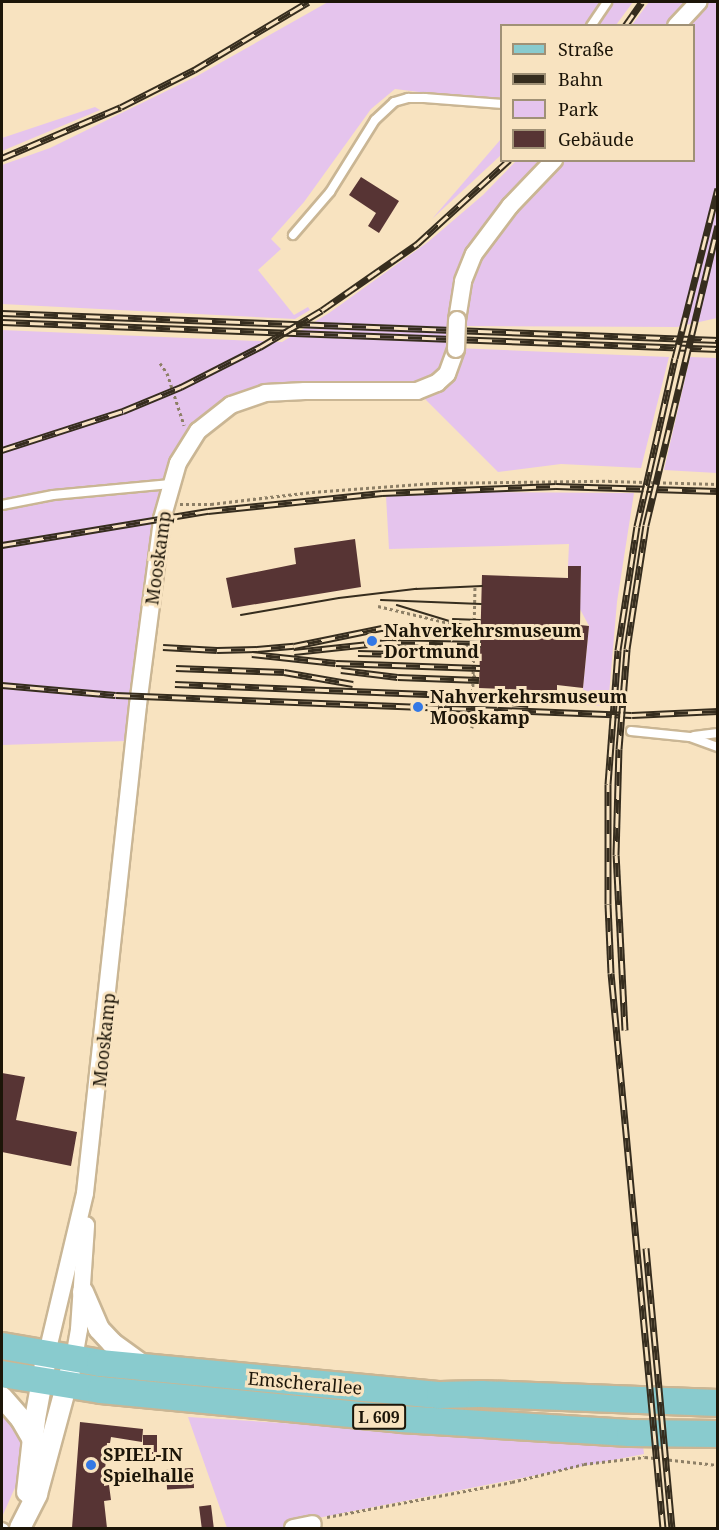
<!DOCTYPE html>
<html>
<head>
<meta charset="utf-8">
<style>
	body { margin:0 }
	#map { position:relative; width:719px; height:1530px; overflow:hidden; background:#f8e3c0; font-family:"Noto Serif",serif }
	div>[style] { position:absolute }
	.green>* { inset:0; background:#e5c4ed }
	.building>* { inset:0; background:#573434; transform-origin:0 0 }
	.path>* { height:3px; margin-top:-1.5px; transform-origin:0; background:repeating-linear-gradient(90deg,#8d7f66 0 3px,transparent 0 6px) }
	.roads { filter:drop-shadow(2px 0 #cab694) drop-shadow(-2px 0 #cab694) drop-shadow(0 2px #cab694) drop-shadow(0 -2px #cab694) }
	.service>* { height:8px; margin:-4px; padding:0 4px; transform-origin:4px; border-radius:4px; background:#fff }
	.minor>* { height:16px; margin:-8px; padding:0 8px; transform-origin:8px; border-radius:8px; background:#fff }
	.tertiary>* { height:20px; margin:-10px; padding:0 10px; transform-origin:10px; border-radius:10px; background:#fff }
	.primary>* { height:26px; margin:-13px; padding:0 13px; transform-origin:13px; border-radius:13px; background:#89cbce }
	.tram>* { height:1.5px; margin:-0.75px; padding:0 0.75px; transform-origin:0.75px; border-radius:0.75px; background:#362d1e }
	.rail>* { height:7px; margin-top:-3.5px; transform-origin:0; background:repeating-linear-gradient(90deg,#f8e3c0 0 14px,#362d1e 0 28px); box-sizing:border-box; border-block:2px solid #362d1e }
	.bridges { filter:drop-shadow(2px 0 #cab694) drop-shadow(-2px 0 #cab694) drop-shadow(0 2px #cab694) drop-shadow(0 -2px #cab694) }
	.minor-bridge>* { height:16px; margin:-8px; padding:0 8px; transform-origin:8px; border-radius:8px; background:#fff }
	.dots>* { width:16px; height:16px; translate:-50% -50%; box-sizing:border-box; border:3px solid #f8e3c0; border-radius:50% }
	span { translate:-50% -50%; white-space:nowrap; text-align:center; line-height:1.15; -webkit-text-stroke:6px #f8e3c0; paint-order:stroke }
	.shield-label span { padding:2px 4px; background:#f8e3c0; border:2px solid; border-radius:4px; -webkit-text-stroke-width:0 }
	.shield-label { font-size:16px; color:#1c1508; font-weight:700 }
	.street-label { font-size:18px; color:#1c1508 }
	.poi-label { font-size:18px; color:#1c1508; font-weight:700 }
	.left { translate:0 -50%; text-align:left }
	.frame { position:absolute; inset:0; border:3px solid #1c1508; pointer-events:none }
	.legend { position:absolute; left:500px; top:24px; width:195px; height:138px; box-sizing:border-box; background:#f8e3c0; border:2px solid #a09176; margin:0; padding:8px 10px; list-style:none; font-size:18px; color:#1c1508 }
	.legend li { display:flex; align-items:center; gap:12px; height:30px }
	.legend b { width:30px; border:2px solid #a09176 }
</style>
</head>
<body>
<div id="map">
	<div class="green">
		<div style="clip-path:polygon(328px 2px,601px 2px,584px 25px,502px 26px,501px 98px,483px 100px,395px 89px,371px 109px,304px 202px,271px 239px,281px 249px,258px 270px,294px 315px,308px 307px,310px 310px,295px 319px,2px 304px,2px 165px,50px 148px,197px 76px)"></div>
		<div style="clip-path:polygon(611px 2px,633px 2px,616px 25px,595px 26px)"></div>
		<div style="clip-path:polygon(649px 2px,717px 2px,717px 318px,677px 327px,466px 326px,456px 348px,669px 357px,641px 468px,561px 464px,498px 472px,417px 391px,265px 393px,195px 424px,163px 494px,128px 709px,126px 741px,2px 745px,2px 330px,282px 342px,329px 313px,428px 242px,483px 195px,516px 161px,694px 160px,694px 26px,632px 25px)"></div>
		<div style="clip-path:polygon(95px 107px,100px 110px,2px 151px,2px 138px)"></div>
		<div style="clip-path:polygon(501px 139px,501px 155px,432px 219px)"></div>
		<div style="clip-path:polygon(690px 357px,717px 358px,717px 473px,664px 470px)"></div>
		<div style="clip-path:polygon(483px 492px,634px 493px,617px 602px,608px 706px,586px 705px,583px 688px,589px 626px,580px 609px,581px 566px,568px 566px,569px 544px,389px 549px,386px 496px)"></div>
		<div style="clip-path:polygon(2px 1405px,16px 1422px,22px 1442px,17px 1483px,2px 1517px)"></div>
		<div style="clip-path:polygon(188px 1417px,643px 1446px,644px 1454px,318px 1518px,293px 1528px,227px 1528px)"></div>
	</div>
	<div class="building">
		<div style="clip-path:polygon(361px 177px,399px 201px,379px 233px,368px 226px,376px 213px,349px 195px)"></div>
		<div style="clip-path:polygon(355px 539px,361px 587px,232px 608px,226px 578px,296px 564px,294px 548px)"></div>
		<div style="clip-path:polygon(568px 566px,581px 566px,580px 625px,589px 626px,583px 688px,557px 685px,557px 691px,479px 688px,482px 575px,568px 578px)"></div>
		<div style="clip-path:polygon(2px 1073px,25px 1077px,16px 1120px,77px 1132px,71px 1166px,2px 1152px)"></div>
		<div style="clip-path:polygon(80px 1422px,143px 1429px,142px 1442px,111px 1437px,110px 1443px,107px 1443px,104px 1486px,109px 1485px,111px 1500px,104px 1501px,107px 1528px,72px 1528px)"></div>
		<div style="left:143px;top:1435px;width:14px;height:20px"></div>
		<div style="left:193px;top:1468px;width:20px;height:27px;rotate:87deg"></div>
		<div style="left:211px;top:1505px;width:23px;height:12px;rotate:83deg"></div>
	</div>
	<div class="path">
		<div style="left:160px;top:363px;width:12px;rotate:55deg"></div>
		<div style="left:167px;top:373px;width:55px;rotate:71.9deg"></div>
		<div style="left:180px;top:504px;width:31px"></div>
		<div style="left:211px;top:504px;width:102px;rotate:-6.8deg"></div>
		<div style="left:312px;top:492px;width:122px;rotate:-4.2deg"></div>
		<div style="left:434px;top:483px;width:175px;rotate:-0.7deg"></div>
		<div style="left:609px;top:481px;width:109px;rotate:1.6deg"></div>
		<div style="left:378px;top:606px;width:99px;rotate:13.5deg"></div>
		<div style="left:473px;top:675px;width:8px;rotate:40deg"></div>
		<div style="left:439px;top:702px;width:34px;rotate:2deg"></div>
		<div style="left:472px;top:728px;width:142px;rotate:-88.8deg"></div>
		<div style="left:327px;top:1517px;width:188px;rotate:-10.7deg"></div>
		<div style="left:512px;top:1482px;width:74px;rotate:-14deg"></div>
		<div style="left:584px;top:1464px;width:61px;rotate:-6.5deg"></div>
		<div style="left:645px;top:1457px;width:73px;rotate:6.3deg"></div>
	</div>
	<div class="roads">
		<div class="service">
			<div style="left:591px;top:26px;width:29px;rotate:-56deg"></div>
			<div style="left:293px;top:235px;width:57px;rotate:-49.3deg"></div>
			<div style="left:330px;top:192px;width:85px;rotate:-58deg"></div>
			<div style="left:375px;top:120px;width:26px;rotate:-43deg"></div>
			<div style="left:394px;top:102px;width:15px;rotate:-16deg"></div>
			<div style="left:408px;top:98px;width:17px"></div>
			<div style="left:425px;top:98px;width:77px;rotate:4.5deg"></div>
			<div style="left:2px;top:505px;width:52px;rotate:-11.1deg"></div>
			<div style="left:53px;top:495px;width:118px;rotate:-5.4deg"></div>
			<div style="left:631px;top:731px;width:59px;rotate:5.8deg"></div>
			<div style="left:690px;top:737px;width:30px;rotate:20deg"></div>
			<div style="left:694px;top:736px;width:24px;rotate:-7deg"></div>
			<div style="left:2px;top:1527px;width:2px;rotate:27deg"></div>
		</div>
		<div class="minor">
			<div style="left:676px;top:26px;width:33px;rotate:-47deg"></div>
			<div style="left:457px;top:320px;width:39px;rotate:-81deg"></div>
			<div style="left:463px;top:281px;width:29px;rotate:-68deg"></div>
			<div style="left:474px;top:254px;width:60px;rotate:-53.1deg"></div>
			<div style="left:510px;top:206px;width:64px;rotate:-46.3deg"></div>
			<div style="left:47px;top:1353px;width:164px;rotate:-76.6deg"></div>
			<div style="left:85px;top:1193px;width:491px;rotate:-83.8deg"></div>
			<div style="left:138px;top:705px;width:188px;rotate:-82.6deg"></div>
			<div style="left:162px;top:519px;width:58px;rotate:-74.1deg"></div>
			<div style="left:178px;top:463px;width:38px;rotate:-58deg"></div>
			<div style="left:198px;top:431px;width:42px;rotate:-38.2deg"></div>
			<div style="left:231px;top:405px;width:36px;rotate:-19deg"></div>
			<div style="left:265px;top:393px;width:40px;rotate:-2.9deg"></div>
			<div style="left:305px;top:391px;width:112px"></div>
			<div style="left:417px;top:391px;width:22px;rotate:-22deg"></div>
			<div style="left:437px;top:383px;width:13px;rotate:-42deg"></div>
			<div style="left:447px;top:374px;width:27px;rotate:-70deg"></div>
			<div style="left:74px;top:1358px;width:29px;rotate:-80deg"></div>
			<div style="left:79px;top:1329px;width:104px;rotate:-86.1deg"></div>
			<div style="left:293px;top:1528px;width:20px;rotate:-11deg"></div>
		</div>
		<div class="tertiary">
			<div style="left:83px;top:1292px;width:40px;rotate:66.6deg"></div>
			<div style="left:99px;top:1329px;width:19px;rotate:47deg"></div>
			<div style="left:112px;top:1343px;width:41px;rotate:36deg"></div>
			<div style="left:2px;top:1397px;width:29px;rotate:49deg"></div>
			<div style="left:21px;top:1419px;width:24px;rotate:60deg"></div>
			<div style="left:27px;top:1492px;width:73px;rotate:-83.7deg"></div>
			<div style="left:35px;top:1419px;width:67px;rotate:-79.7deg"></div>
			<div style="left:20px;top:1528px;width:38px;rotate:-63deg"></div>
			<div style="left:37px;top:1494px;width:126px;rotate:-74.9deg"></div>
		</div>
		<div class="primary">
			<div style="left:2px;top:1346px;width:99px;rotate:9.8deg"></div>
			<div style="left:100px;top:1363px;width:342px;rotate:5.4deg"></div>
			<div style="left:440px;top:1395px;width:41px;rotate:-1.4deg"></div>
			<div style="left:481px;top:1394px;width:237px;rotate:2.2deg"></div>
			<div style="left:2px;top:1374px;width:100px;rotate:9.2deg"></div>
			<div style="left:101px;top:1390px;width:301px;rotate:5.5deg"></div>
			<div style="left:401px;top:1419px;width:229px;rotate:3.5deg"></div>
			<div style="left:630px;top:1433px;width:88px;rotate:0.7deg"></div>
		</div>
	</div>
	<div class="tram">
		<div style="left:381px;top:600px;width:100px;rotate:2.3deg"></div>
		<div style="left:397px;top:605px;width:69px;rotate:16.9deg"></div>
		<div style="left:241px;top:615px;width:99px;rotate:-9.8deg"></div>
		<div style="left:339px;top:598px;width:78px;rotate:-6.7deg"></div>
		<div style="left:416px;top:589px;width:66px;rotate:-2.6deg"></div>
		<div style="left:453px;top:619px;width:27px;rotate:2deg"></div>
		<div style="left:448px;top:629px;width:127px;rotate:2.3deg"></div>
	</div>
	<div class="rail">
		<div style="left:625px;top:26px;width:29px;rotate:-55deg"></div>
		<div style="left:2px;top:158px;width:129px;rotate:-23.2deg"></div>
		<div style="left:121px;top:107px;width:82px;rotate:-26.9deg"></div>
		<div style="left:194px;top:70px;width:133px;rotate:-30.8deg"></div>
		<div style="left:2px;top:313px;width:717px;rotate:2.16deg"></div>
		<div style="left:2px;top:322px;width:717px;rotate:2.16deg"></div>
		<div style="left:2px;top:450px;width:127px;rotate:-17.9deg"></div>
		<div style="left:123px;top:411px;width:63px;rotate:-22.5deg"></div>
		<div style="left:181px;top:387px;width:89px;rotate:-26.9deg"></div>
		<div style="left:260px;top:347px;width:72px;rotate:-30.8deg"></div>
		<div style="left:322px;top:310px;width:116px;rotate:-34.8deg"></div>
		<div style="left:417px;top:244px;width:125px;rotate:-42.4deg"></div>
		<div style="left:2px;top:545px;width:209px;rotate:-9.4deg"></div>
		<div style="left:208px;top:511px;width:175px;rotate:-5.9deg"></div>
		<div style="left:382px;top:493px;width:174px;rotate:-2.3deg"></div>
		<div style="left:556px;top:486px;width:162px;rotate:1.8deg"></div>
		<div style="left:163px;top:647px;width:54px;rotate:3.2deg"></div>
		<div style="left:217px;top:650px;width:40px;rotate:-1.4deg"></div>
		<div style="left:257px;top:649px;width:37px;rotate:-5deg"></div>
		<div style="left:294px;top:646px;width:90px;rotate:-11.6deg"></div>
		<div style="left:382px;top:628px;width:66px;rotate:0.9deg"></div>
		<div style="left:294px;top:652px;width:94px;rotate:-6.1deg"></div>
		<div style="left:387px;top:642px;width:94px;rotate:1.2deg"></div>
		<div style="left:358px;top:653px;width:122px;rotate:1.4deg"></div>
		<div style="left:252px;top:654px;width:84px;rotate:6.1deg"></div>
		<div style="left:336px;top:663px;width:144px;rotate:2deg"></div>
		<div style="left:176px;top:668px;width:108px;rotate:2.1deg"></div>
		<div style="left:284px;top:672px;width:70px;rotate:9.9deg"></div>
		<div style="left:341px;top:670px;width:57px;rotate:7deg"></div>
		<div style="left:398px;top:677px;width:81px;rotate:2.1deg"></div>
		<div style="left:175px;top:684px;width:277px;rotate:2.3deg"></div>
		<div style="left:452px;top:695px;width:77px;rotate:6.8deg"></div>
		<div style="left:2px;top:685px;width:114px;rotate:5deg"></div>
		<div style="left:116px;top:695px;width:516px;rotate:2.22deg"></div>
		<div style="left:632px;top:715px;width:86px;rotate:-2.7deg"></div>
		<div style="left:625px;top:1030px;width:175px;rotate:-92.9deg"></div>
		<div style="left:616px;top:855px;width:106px;rotate:-88.4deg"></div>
		<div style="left:619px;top:749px;width:100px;rotate:-85.4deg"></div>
		<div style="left:627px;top:649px;width:125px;rotate:-81.3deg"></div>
		<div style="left:646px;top:525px;width:308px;rotate:-76.5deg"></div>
		<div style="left:646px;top:1248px;width:281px;rotate:84.7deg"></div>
		<div style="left:663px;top:1528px;width:557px;rotate:-95.35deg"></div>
		<div style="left:611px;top:973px;width:69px;rotate:-92.5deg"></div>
		<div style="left:608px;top:904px;width:120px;rotate:-90deg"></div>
		<div style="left:608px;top:784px;width:134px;rotate:-85.7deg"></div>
		<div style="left:618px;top:650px;width:125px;rotate:-81.3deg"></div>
		<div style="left:637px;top:526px;width:172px;rotate:-77.3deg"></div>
		<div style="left:675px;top:358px;width:175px;rotate:-75.8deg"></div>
	</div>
	<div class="bridges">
		<div class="minor-bridge">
			<div style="left:456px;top:349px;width:29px;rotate:-88deg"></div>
		</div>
	</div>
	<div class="dots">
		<div style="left:372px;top:641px;background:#3378e5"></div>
		<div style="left:418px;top:707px;background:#3378e5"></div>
		<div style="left:91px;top:1465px;background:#3378e5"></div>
	</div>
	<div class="shield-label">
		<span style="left:379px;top:1417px">L 609</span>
	</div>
	<div class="street-label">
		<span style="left:158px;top:558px;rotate:-82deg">Mooskamp</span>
		<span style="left:104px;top:1040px;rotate:-84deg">Mooskamp</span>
		<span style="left:305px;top:1383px;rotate:5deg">Emscherallee</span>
	</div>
	<div class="poi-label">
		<span class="left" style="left:384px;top:641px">Nahverkehrsmuseum<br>Dortmund</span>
		<span class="left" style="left:430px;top:707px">Nahverkehrsmuseum<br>Mooskamp</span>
		<span class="left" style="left:103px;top:1465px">SPIEL-IN<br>Spielhalle</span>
	</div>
	<div class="frame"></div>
	<ul class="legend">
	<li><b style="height:8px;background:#89cbce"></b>Straße</li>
	<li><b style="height:8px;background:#362d1e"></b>Bahn</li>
	<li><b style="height:16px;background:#e5c4ed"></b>Park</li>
	<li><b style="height:16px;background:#573434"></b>Gebäude</li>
	</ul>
</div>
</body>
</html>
